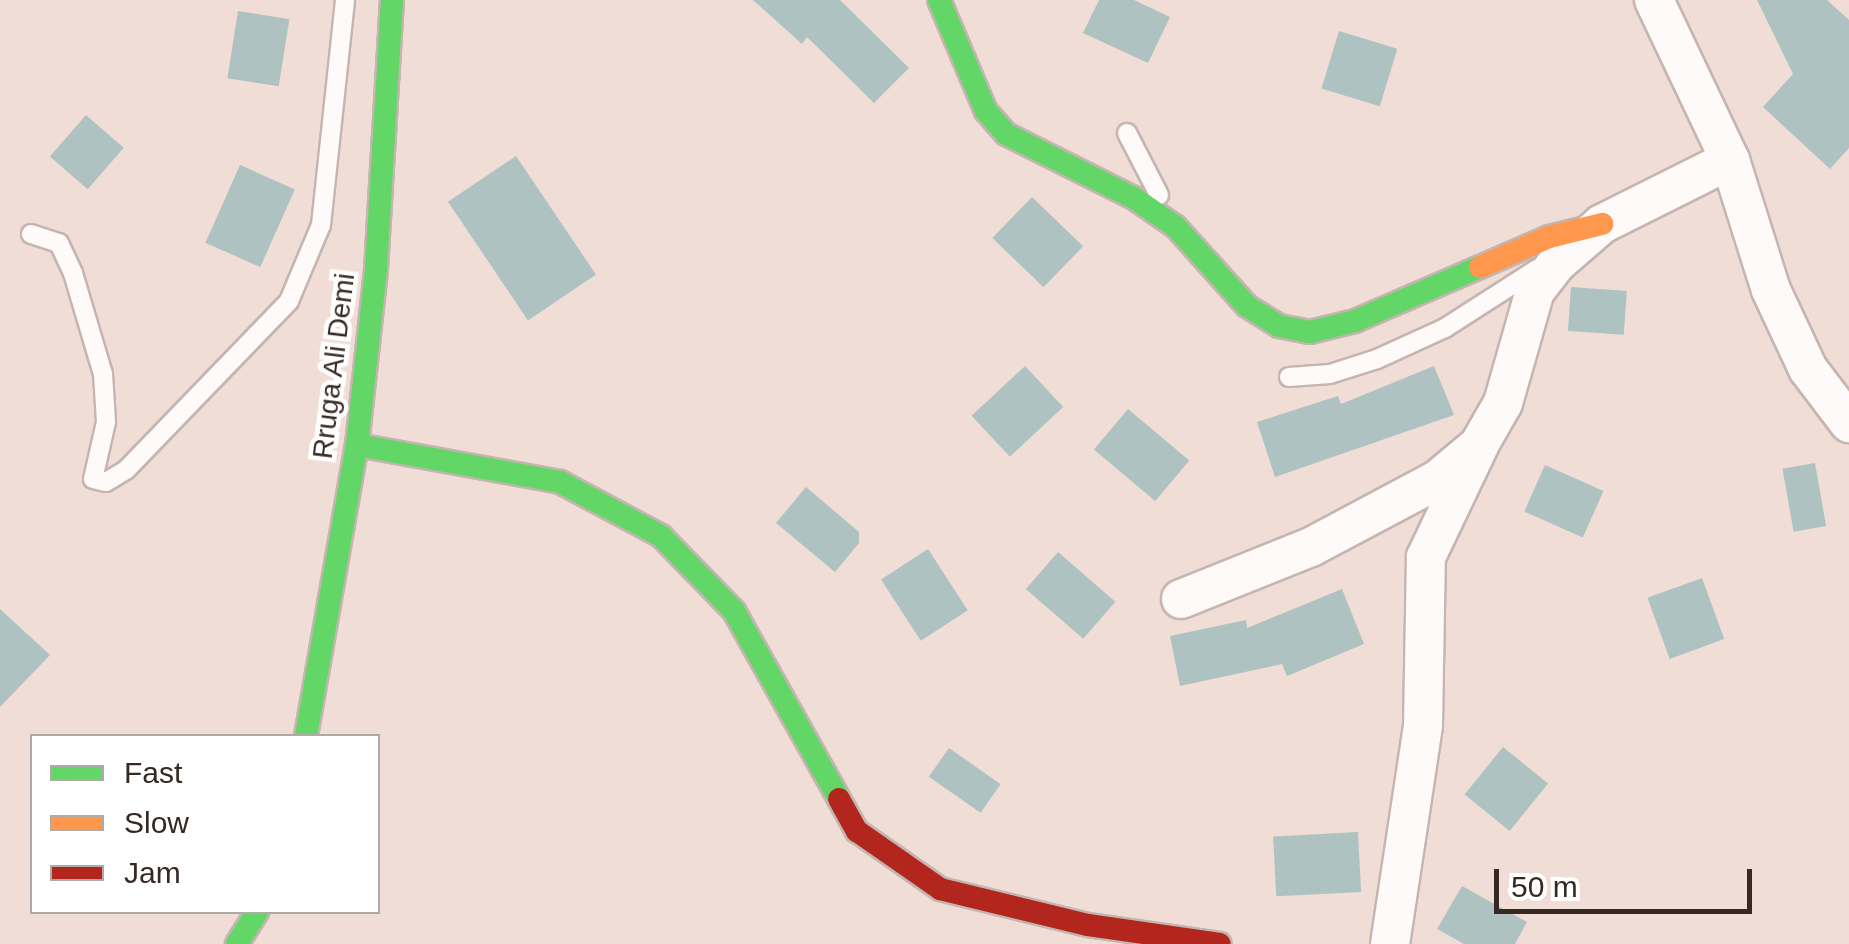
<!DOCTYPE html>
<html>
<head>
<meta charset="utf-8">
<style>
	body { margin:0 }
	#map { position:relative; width:1849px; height:944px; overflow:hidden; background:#f0ddd6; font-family:Arial,sans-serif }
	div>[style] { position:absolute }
	.building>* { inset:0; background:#aec2c2; transform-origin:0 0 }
	.roads { filter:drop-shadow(2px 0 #c5b5b0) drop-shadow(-2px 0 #c5b5b0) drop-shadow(0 2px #c5b5b0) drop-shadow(0 -2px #c5b5b0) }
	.lane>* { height:18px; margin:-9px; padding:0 9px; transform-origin:9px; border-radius:9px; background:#fdfaf9 }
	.street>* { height:38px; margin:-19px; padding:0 19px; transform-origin:19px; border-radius:19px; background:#fdfaf9 }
	.fast>* { height:22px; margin:-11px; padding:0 11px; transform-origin:11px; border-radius:11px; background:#63d668 }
	.slow>* { height:22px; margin:-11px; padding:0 11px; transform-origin:11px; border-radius:11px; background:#ff974d }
	.jam>* { height:22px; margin:-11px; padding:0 11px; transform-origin:11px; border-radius:11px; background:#b3261e }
	span { translate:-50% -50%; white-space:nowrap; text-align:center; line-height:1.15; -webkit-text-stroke:9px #fff; paint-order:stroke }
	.street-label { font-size:28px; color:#362924 }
	.legend { position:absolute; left:30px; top:734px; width:350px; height:180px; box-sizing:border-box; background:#fff; border:2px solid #afa9a7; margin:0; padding:12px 18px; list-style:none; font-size:30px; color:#362924 }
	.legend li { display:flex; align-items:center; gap:20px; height:50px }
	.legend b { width:50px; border:2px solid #afa9a7 }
	.scale { position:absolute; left:1494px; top:869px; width:258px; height:45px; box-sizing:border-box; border:5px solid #362924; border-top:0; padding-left:12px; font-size:30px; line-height:35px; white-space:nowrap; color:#362924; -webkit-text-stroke:8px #fff; paint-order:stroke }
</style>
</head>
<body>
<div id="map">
	<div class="building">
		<div style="clip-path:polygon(753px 0,840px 0,909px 68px,874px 103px,807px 37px,802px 44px)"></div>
		<div style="clip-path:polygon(1099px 0,1134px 0,1170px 17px,1148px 63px,1083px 33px)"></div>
		<div style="clip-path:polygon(1757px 0,1827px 0,1849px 20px,1849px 148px,1830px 169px,1763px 107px,1793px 74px)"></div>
		<div style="left:238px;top:11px;width:52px;height:68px;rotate:9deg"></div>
		<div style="left:1339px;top:31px;width:61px;height:60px;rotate:17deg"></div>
		<div style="left:86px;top:115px;width:50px;height:55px;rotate:41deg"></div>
		<div style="left:516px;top:156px;width:143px;height:82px;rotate:56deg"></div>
		<div style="left:240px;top:165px;width:60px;height:85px;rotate:24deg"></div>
		<div style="left:1032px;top:197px;width:71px;height:57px;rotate:44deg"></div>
		<div style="left:1571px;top:287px;width:56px;height:44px;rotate:4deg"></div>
		<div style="left:1025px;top:366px;width:56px;height:73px;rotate:47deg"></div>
		<div style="clip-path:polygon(1434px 366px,1454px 415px,1275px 477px,1257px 422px,1338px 396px,1341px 404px)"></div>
		<div style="left:1128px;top:409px;width:80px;height:53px;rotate:40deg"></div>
		<div style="left:1815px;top:463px;width:64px;height:33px;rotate:80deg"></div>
		<div style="left:1545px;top:465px;width:64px;height:51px;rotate:24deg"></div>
		<div style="clip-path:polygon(806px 487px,859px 532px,859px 543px,835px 572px,776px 523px)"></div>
		<div style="left:928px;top:549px;width:73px;height:56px;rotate:57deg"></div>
		<div style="left:1058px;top:552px;width:76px;height:49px;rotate:41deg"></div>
		<div style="left:1702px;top:578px;width:65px;height:58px;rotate:70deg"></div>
		<div style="clip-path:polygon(1342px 589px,1364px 644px,1287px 676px,1282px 664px,1180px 686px,1170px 636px,1246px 620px,1247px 628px)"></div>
		<div style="clip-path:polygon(0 609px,50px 655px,0 707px)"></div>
		<div style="left:1503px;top:747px;width:58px;height:61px;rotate:39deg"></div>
		<div style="left:949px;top:748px;width:63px;height:35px;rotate:35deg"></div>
		<div style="left:1358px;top:832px;width:60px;height:85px;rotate:87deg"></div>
		<div style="clip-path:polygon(1462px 886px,1527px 922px,1515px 944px,1464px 944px,1437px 929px)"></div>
	</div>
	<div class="roads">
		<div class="lane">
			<div style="left:1127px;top:133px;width:70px;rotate:62.7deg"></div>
			<div style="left:31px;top:234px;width:29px;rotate:18deg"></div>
			<div style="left:59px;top:243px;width:33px;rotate:65deg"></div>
			<div style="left:73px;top:273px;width:105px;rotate:73.5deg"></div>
			<div style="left:103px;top:374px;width:48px;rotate:86.4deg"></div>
			<div style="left:106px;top:422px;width:58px;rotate:102.8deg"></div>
			<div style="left:93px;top:479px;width:13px;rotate:13deg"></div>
			<div style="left:106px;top:482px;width:23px;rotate:-31deg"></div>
			<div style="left:126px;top:470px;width:235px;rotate:-46deg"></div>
			<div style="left:289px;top:301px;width:82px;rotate:-67.2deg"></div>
			<div style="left:321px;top:225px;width:226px;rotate:-83.9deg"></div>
			<div style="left:1289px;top:377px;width:41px;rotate:-4.2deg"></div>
			<div style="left:1330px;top:374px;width:49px;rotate:-17.7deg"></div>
			<div style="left:1377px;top:359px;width:75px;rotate:-24.5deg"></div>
			<div style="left:1445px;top:328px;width:109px;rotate:-32.7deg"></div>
		</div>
		<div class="street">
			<div style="left:1654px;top:0;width:177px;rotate:64.6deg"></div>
			<div style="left:1730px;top:160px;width:136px;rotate:72.5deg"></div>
			<div style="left:1771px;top:290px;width:87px;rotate:64.9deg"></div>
			<div style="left:1808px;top:369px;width:68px;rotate:52.8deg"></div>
			<div style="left:1181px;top:599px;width:140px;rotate:-21.8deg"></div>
			<div style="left:1311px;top:547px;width:143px;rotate:-28deg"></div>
			<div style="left:1437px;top:480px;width:55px;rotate:-39.8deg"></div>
			<div style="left:1479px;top:445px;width:48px;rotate:-60.3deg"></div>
			<div style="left:1503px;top:403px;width:116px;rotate:-74.1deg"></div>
			<div style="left:1535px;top:291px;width:37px;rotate:-52deg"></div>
			<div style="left:1558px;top:262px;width:58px;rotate:-40.8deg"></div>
			<div style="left:1602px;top:224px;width:143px;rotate:-26.6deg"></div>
			<div style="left:1390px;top:944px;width:221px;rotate:-81.4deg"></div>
			<div style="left:1423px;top:725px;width:168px;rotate:-89deg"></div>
			<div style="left:1426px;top:557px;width:121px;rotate:-64.5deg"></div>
		</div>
		<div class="fast">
			<div style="left:939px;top:0;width:121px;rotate:67.1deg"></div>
			<div style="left:986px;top:111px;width:30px;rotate:49deg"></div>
			<div style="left:1006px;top:134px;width:143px;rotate:26.6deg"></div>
			<div style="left:1134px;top:198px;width:51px;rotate:34.6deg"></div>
			<div style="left:1176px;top:227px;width:106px;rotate:48.1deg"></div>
			<div style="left:1247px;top:306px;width:38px;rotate:32deg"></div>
			<div style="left:1279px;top:326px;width:32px;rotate:11deg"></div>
			<div style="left:1310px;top:332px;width:46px;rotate:-13.7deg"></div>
			<div style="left:1355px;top:321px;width:136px;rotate:-23.4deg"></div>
			<div style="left:357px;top:445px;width:206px;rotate:10.3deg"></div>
			<div style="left:560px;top:482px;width:115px;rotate:28.1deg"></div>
			<div style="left:661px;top:536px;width:105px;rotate:45.8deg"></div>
			<div style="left:734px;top:611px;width:215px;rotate:60.8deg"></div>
			<div style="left:306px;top:736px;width:295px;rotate:-80.1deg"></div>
			<div style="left:357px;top:445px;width:177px;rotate:-83.8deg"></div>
			<div style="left:376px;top:269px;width:269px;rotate:-86.6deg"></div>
			<div style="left:237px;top:944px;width:38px;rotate:-58deg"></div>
		</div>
		<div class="slow">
			<div style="left:1480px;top:267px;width:75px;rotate:-23.5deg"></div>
			<div style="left:1549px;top:237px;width:55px;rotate:-13.8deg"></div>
		</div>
		<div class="jam">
			<div style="left:839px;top:799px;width:37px;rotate:61deg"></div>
			<div style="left:857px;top:831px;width:101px;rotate:34.9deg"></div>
			<div style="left:940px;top:889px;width:152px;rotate:13.7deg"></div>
			<div style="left:1088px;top:925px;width:133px;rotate:8.2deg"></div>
		</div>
	</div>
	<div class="street-label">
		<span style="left:334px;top:366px;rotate:-83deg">Rruga Ali Demi</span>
	</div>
	<ul class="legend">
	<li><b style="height:12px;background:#63d668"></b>Fast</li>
	<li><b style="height:12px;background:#ff974d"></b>Slow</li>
	<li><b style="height:12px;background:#b3261e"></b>Jam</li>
	</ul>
	<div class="scale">50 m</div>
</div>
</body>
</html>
